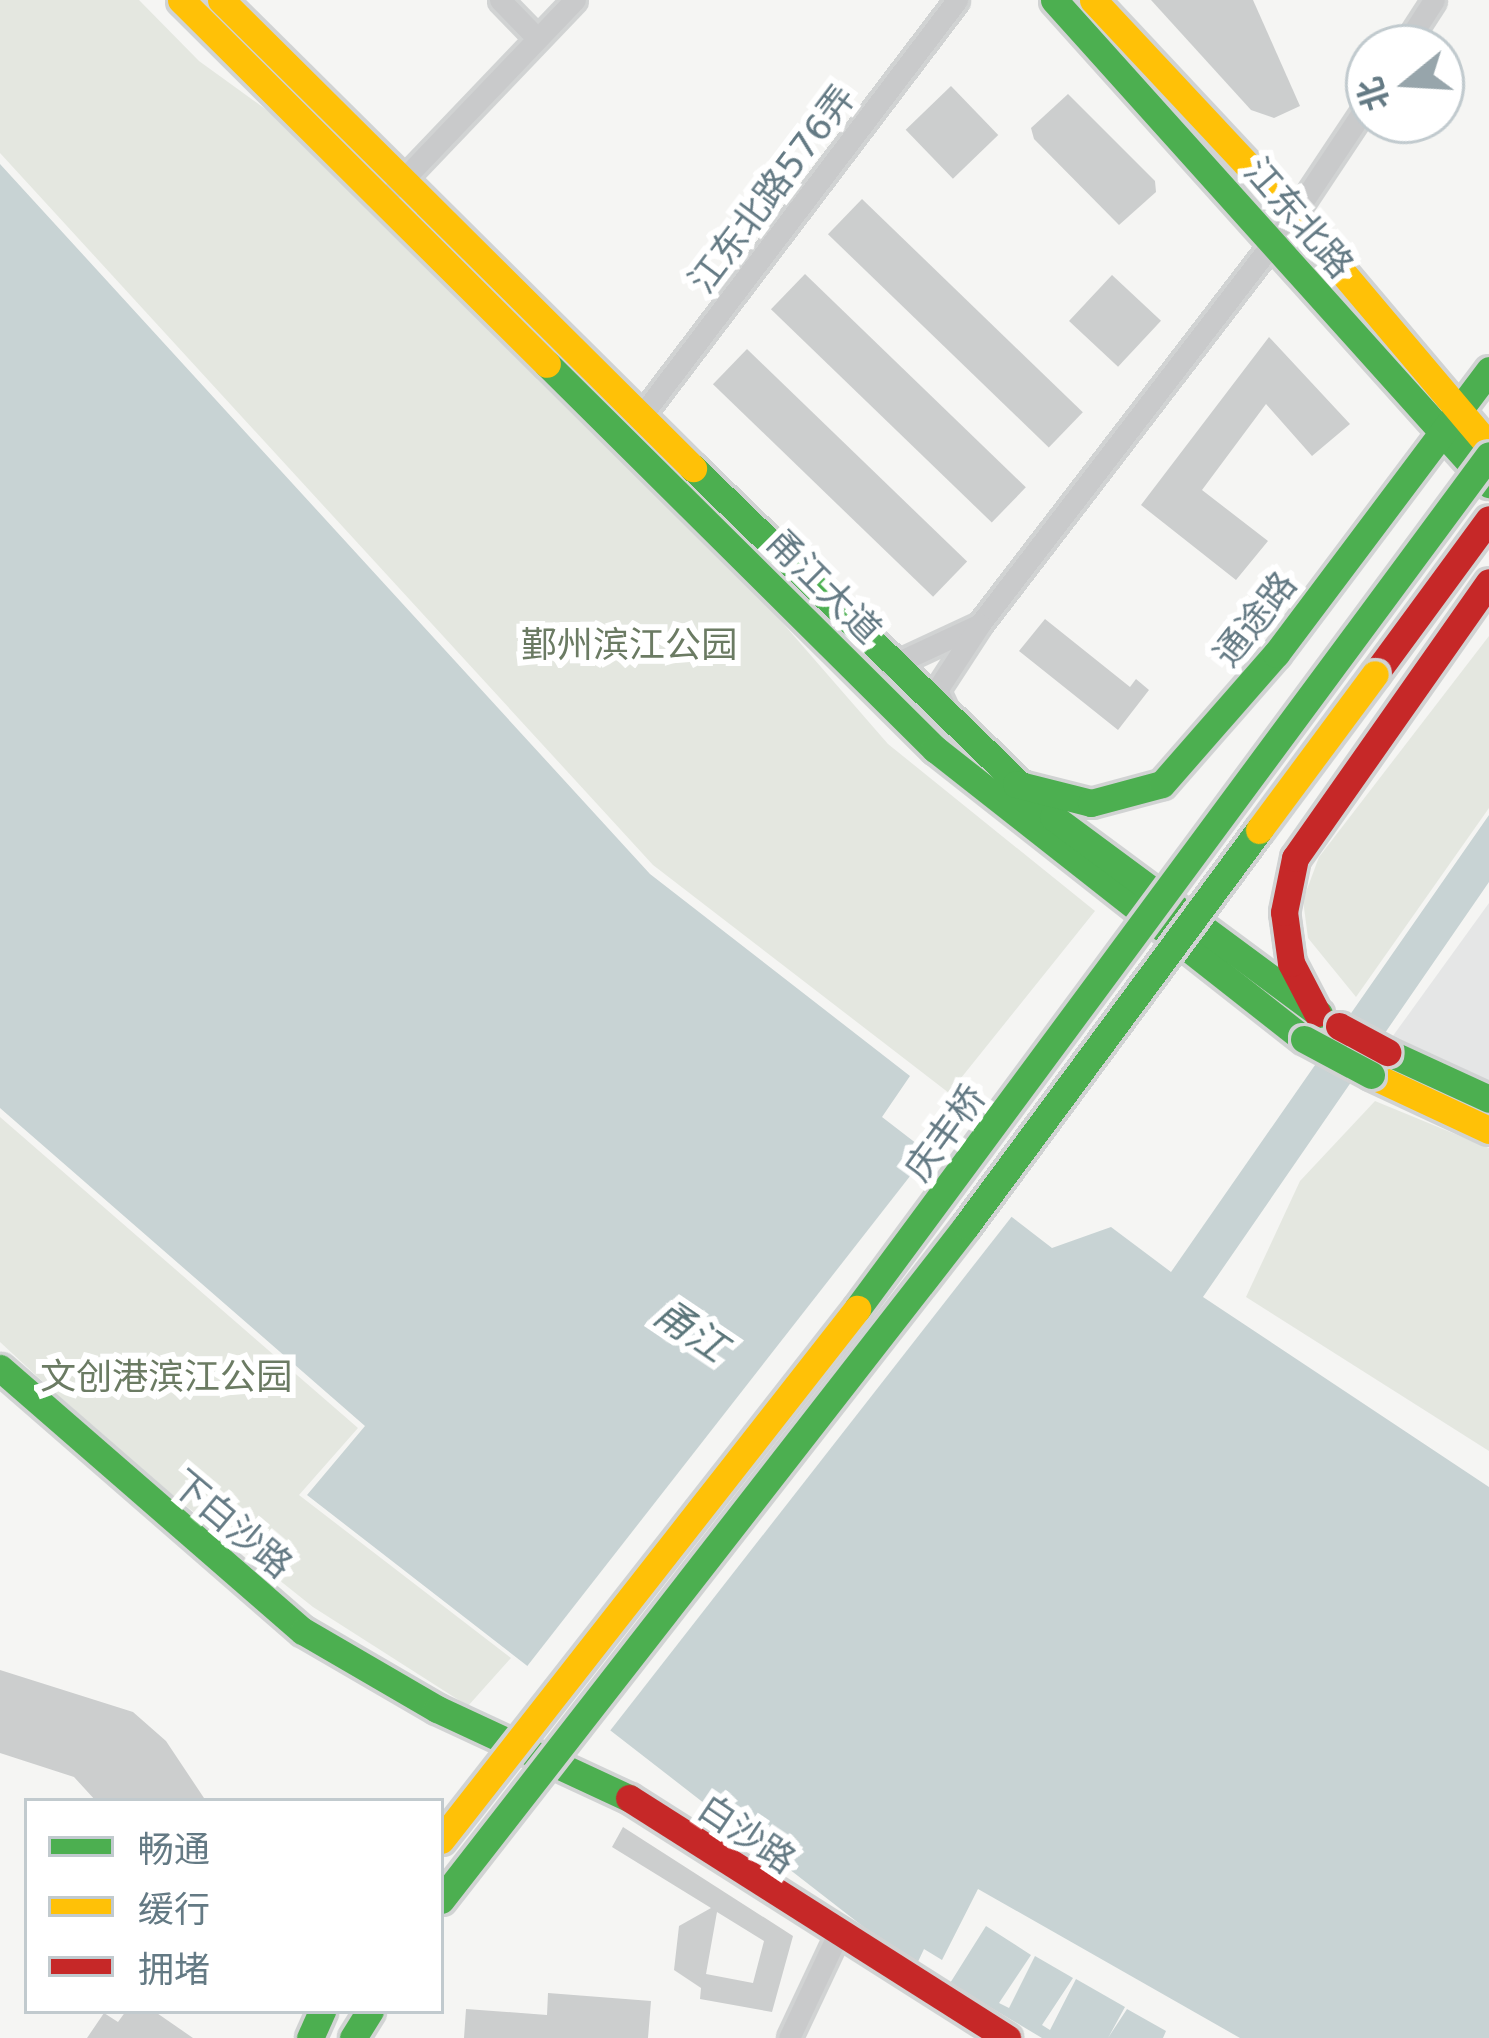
<!DOCTYPE html>
<html>
<head>
<meta charset="utf-8">
<style>
	body { margin:0 }
	#map { position:relative; width:1489px; height:2038px; overflow:hidden; background:#f5f5f3; font-family:"DejaVu Sans","Noto Sans SC",sans-serif }
	div>[style] { position:absolute }
	.built>* { inset:0; background:#e5e6e6 }
	.green>* { inset:0; background:#e4e7e0 }
	.water>* { inset:0; background:#c8d3d4 }
	.pier>* { inset:0; background:#f5f5f3; transform-origin:0 0 }
	.building>* { inset:0; background:#cccece; transform-origin:0 0 }
	.roads { filter:drop-shadow(3px 0 #d1d3d3) drop-shadow(-3px 0 #d1d3d3) drop-shadow(0 3px #d1d3d3) drop-shadow(0 -3px #d1d3d3) }
	.street>* { height:21px; margin:-10.5px; padding:0 10.5px; transform-origin:10.5px; border-radius:10.5px; background:#c9cacb }
	.fast>* { height:27px; margin:-13.5px; padding:0 13.5px; transform-origin:13.5px; border-radius:13.5px; background:#4caf50 }
	.slow>* { height:27px; margin:-13.5px; padding:0 13.5px; transform-origin:13.5px; border-radius:13.5px; background:#ffc107 }
	.jam>* { height:27px; margin:-13.5px; padding:0 13.5px; transform-origin:13.5px; border-radius:13.5px; background:#c62828 }
	.bridges { filter:drop-shadow(3px 0 #d1d3d3) drop-shadow(-3px 0 #d1d3d3) drop-shadow(0 3px #d1d3d3) drop-shadow(0 -3px #d1d3d3) }
	.fast-bridge>* { height:27px; margin:-13.5px; padding:0 13.5px; transform-origin:13.5px; border-radius:13.5px; background:#4caf50 }
	.slow-bridge>* { height:27px; margin:-13.5px; padding:0 13.5px; transform-origin:13.5px; border-radius:13.5px; background:#ffc107 }
	.jam-bridge>* { height:27px; margin:-13.5px; padding:0 13.5px; transform-origin:13.5px; border-radius:13.5px; background:#c62828 }
	span { translate:-50% -50%; white-space:nowrap; text-align:center; line-height:1.15; -webkit-text-stroke:12px #fff; paint-order:stroke }
	.street-label { font-size:36px; color:#647a84 }
	.park-label { font-size:36px; color:#6b7b63 }
	.water-label { font-size:39px; color:#5b767a; font-style:italic }
	.legend { position:absolute; left:24px; top:1798px; width:420px; height:216px; box-sizing:border-box; background:#fff; border:3px solid #c1cace; margin:0; padding:15px 21px; list-style:none; font-size:36px; color:#647a84 }
	.legend li { display:flex; align-items:center; gap:24px; height:60px }
	.legend b { width:60px; border:3px solid #c1cace }
	.north { position:absolute; left:1345px; top:24px; width:120px; height:120px; box-sizing:border-box; background:#fff; border:3px solid #c1cace; border-radius:50%; rotate:252deg; font-size:33px; font-weight:700; line-height:48px; text-align:center; color:#647a84 }
	.north::after { content:''; display:block; margin:auto; width:42px; height:54px; background:#97a5ab; clip-path:polygon(50% 0,100% 100%,50% 72%,0 100%) }
</style>
</head>
<body>
<div id="map">
	<div class="built">
		<div style="clip-path:polygon(1489px 903px,1489px 1083px,1390px 1040px)"></div>
	</div>
	<div class="green">
		<div style="clip-path:polygon(0 0,139px 0,199px 61px,271px 113px,694px 521px,888px 744px,1095px 911px,949px 1093px,653px 865px,0 153px)"></div>
		<div style="clip-path:polygon(1489px 636px,1489px 808px,1356px 997px,1308px 938px,1303px 900px,1319px 857px)"></div>
		<div style="clip-path:polygon(1375px 1101px,1489px 1148px,1489px 1451px,1246px 1297px,1300px 1181px)"></div>
		<div style="clip-path:polygon(0 1117px,358px 1428px,299px 1495px,511px 1658px,468px 1706px,313px 1607px,121px 1454px,0 1342px)"></div>
	</div>
	<div class="water">
		<div style="clip-path:polygon(0 164px,650px 874px,910px 1076px,882px 1117px,1052px 1248px,1111px 1227px,1171px 1272px,1489px 815px,1489px 882px,1203px 1297px,1489px 1487px,1489px 2038px,1042px 2038px,892px 1949px,307px 1495px,365px 1426px,0 1108px)"></div>
	</div>
	<div class="pier">
		<div style="left:932px;top:1148px;width:105px;height:664px;rotate:38deg"></div>
		<div style="clip-path:polygon(978px 1889px,1240px 2038px,1163px 2038px,1166px 2031px,1127px 2009px,1108px 2038px,1125px 2007px,1076px 1979px,1050px 2030px,1042px 2025px,1073px 1978px,1035px 1956px,1009px 2008px,999px 2003px,1031px 1955px,986px 1926px,947px 1988px,915px 1968px,924px 1949px,942px 1960px)"></div>
	</div>
	<div class="building">
		<div style="clip-path:polygon(1151px 0,1253px 0,1300px 106px,1274px 118px,1251px 110px)"></div>
		<div style="left:951px;top:86px;width:68px;height:63px;rotate:46deg"></div>
		<div style="clip-path:polygon(1068px 94px,1155px 181px,1156px 192px,1119px 225px,1034px 139px,1031px 128px)"></div>
		<div style="left:862px;top:199px;width:307px;height:49px;rotate:44deg"></div>
		<div style="left:805px;top:274px;width:307px;height:49px;rotate:44deg"></div>
		<div style="left:1112px;top:275px;width:67px;height:63px;rotate:43deg"></div>
		<div style="clip-path:polygon(1269px 337px,1350px 424px,1312px 456px,1266px 404px,1202px 490px,1268px 541px,1236px 580px,1141px 505px)"></div>
		<div style="left:747px;top:349px;width:306px;height:49px;rotate:44deg"></div>
		<div style="clip-path:polygon(1045px 619px,1130px 687px,1136px 679px,1149px 690px,1118px 730px,1019px 651px)"></div>
		<div style="clip-path:polygon(0 1670px,133px 1712px,166px 1741px,206px 1801px,96px 1801px,74px 1777px,0 1753px)"></div>
		<div style="clip-path:polygon(evenodd,623px 1827px,793px 1936px,772px 2012px,700px 1999px,701px 1988px,674px 1970px,679px 1926px,711px 1908px,612px 1847px,623px 1827px,717px 1912px,764px 1941px,753px 1983px,706px 1974px,717px 1912px)"></div>
		<div style="clip-path:polygon(548px 1993px,651px 2001px,648px 2038px,464px 2038px,466px 2009px,547px 2015px)"></div>
		<div style="clip-path:polygon(126px 2011px,154px 2011px,193px 2038px,87px 2038px,104px 2013px,118px 2022px)"></div>
	</div>
	<div class="roads">
		<div class="street">
			<div style="left:500px;top:0;width:53px;rotate:45.8deg"></div>
			<div style="left:1403px;top:48px;width:57px;rotate:-57.1deg"></div>
			<div style="left:396px;top:187px;width:259px;rotate:-46.3deg"></div>
			<div style="left:639px;top:419px;width:526px;rotate:-52.8deg"></div>
			<div style="left:980px;top:624px;width:516px;rotate:-52.49deg"></div>
			<div style="left:1294px;top:215px;width:136px;rotate:-56.4deg"></div>
			<div style="left:890px;top:666px;width:99px;rotate:-25deg"></div>
			<div style="left:980px;top:624px;width:79px;rotate:123.1deg"></div>
			<div style="left:937px;top:690px;width:23px;rotate:65deg"></div>
			<div style="left:789px;top:2038px;width:113px;rotate:-64.8deg"></div>
		</div>
		<div class="fast">
			<div style="left:1054px;top:0;width:651px;rotate:48.05deg"></div>
			<div style="left:547px;top:364px;width:547px;rotate:44.78deg"></div>
			<div style="left:935px;top:749px;width:469px;rotate:38.2deg"></div>
			<div style="left:693px;top:468px;width:501px;rotate:44.11deg"></div>
			<div style="left:1053px;top:817px;width:331px;rotate:36.5deg"></div>
			<div style="left:1016px;top:784px;width:77px;rotate:14.2deg"></div>
			<div style="left:1091px;top:803px;width:73px;rotate:-15deg"></div>
			<div style="left:1162px;top:784px;width:173px;rotate:-48.8deg"></div>
			<div style="left:1276px;top:654px;width:355px;rotate:-53.1deg"></div>
			<div style="left:1387px;top:1052px;width:112px;rotate:24.7deg"></div>
			<div style="left:0;top:1368px;width:401px;rotate:41deg"></div>
			<div style="left:303px;top:1631px;width:155px;rotate:30.2deg"></div>
			<div style="left:437px;top:1709px;width:212px;rotate:24.9deg"></div>
			<div style="left:310px;top:2038px;width:30px;rotate:-66deg"></div>
		</div>
		<div class="slow">
			<div style="left:181px;top:0;width:516px;rotate:44.84deg"></div>
			<div style="left:221px;top:0;width:665px;rotate:44.76deg"></div>
			<div style="left:1093px;top:0;width:294px;rotate:46.9deg"></div>
			<div style="left:1294px;top:215px;width:302px;rotate:49.8deg"></div>
			<div style="left:1371px;top:1075px;width:130px;rotate:25deg"></div>
		</div>
		<div class="jam">
			<div style="left:1375px;top:674px;width:192px;rotate:-53.7deg"></div>
			<div style="left:1317px;top:1013px;width:56px;rotate:-117.5deg"></div>
			<div style="left:1291px;top:963px;width:51px;rotate:-97.8deg"></div>
			<div style="left:1284px;top:912px;width:55px;rotate:-78.5deg"></div>
			<div style="left:1295px;top:858px;width:337px;rotate:-54.9deg"></div>
			<div style="left:629px;top:1798px;width:448px;rotate:32.4deg"></div>
		</div>
	</div>
	<div class="bridges">
		<div class="fast-bridge">
			<div style="left:1304px;top:1039px;width:76px;rotate:28.2deg"></div>
			<div style="left:857px;top:1309px;width:1062px;rotate:-53.5deg"></div>
			<div style="left:441px;top:1900px;width:854px;rotate:-52.08deg"></div>
			<div style="left:966px;top:1226px;width:493px;rotate:-53.5deg"></div>
			<div style="left:353px;top:2038px;width:32px;rotate:-58deg"></div>
		</div>
		<div class="slow-bridge">
			<div style="left:1259px;top:830px;width:194px;rotate:-53.4deg"></div>
			<div style="left:441px;top:1840px;width:675px;rotate:-51.92deg"></div>
		</div>
		<div class="jam-bridge">
			<div style="left:1339px;top:1026px;width:55px;rotate:28.4deg"></div>
		</div>
	</div>
	<div class="street-label">
		<span style="left:772px;top:189px;rotate:-53deg">江东北路576弄</span>
		<span style="left:1299px;top:218px;rotate:49deg">江东北路</span>
		<span style="left:824px;top:586px;rotate:45deg">甬江大道</span>
		<span style="left:1255px;top:619px;rotate:-52deg">通途路</span>
		<span style="left:945px;top:1133px;rotate:-54deg">庆丰桥</span>
		<span style="left:232px;top:1524px;rotate:40deg">下白沙路</span>
		<span style="left:747px;top:1834px;rotate:34deg">白沙路</span>
	</div>
	<div class="park-label">
		<span style="left:629px;top:645px">鄞州滨江公园</span>
		<span style="left:166px;top:1377px">文创港滨江公园</span>
	</div>
	<div class="water-label">
		<span style="left:690px;top:1331px;rotate:34deg">甬江</span>
	</div>
	<ul class="legend">
	<li><b style="height:15px;background:#4caf50"></b>畅通</li>
	<li><b style="height:15px;background:#ffc107"></b>缓行</li>
	<li><b style="height:15px;background:#c62828"></b>拥堵</li>
	</ul>
	<div class="north">北</div>
</div>
</body>
</html>
